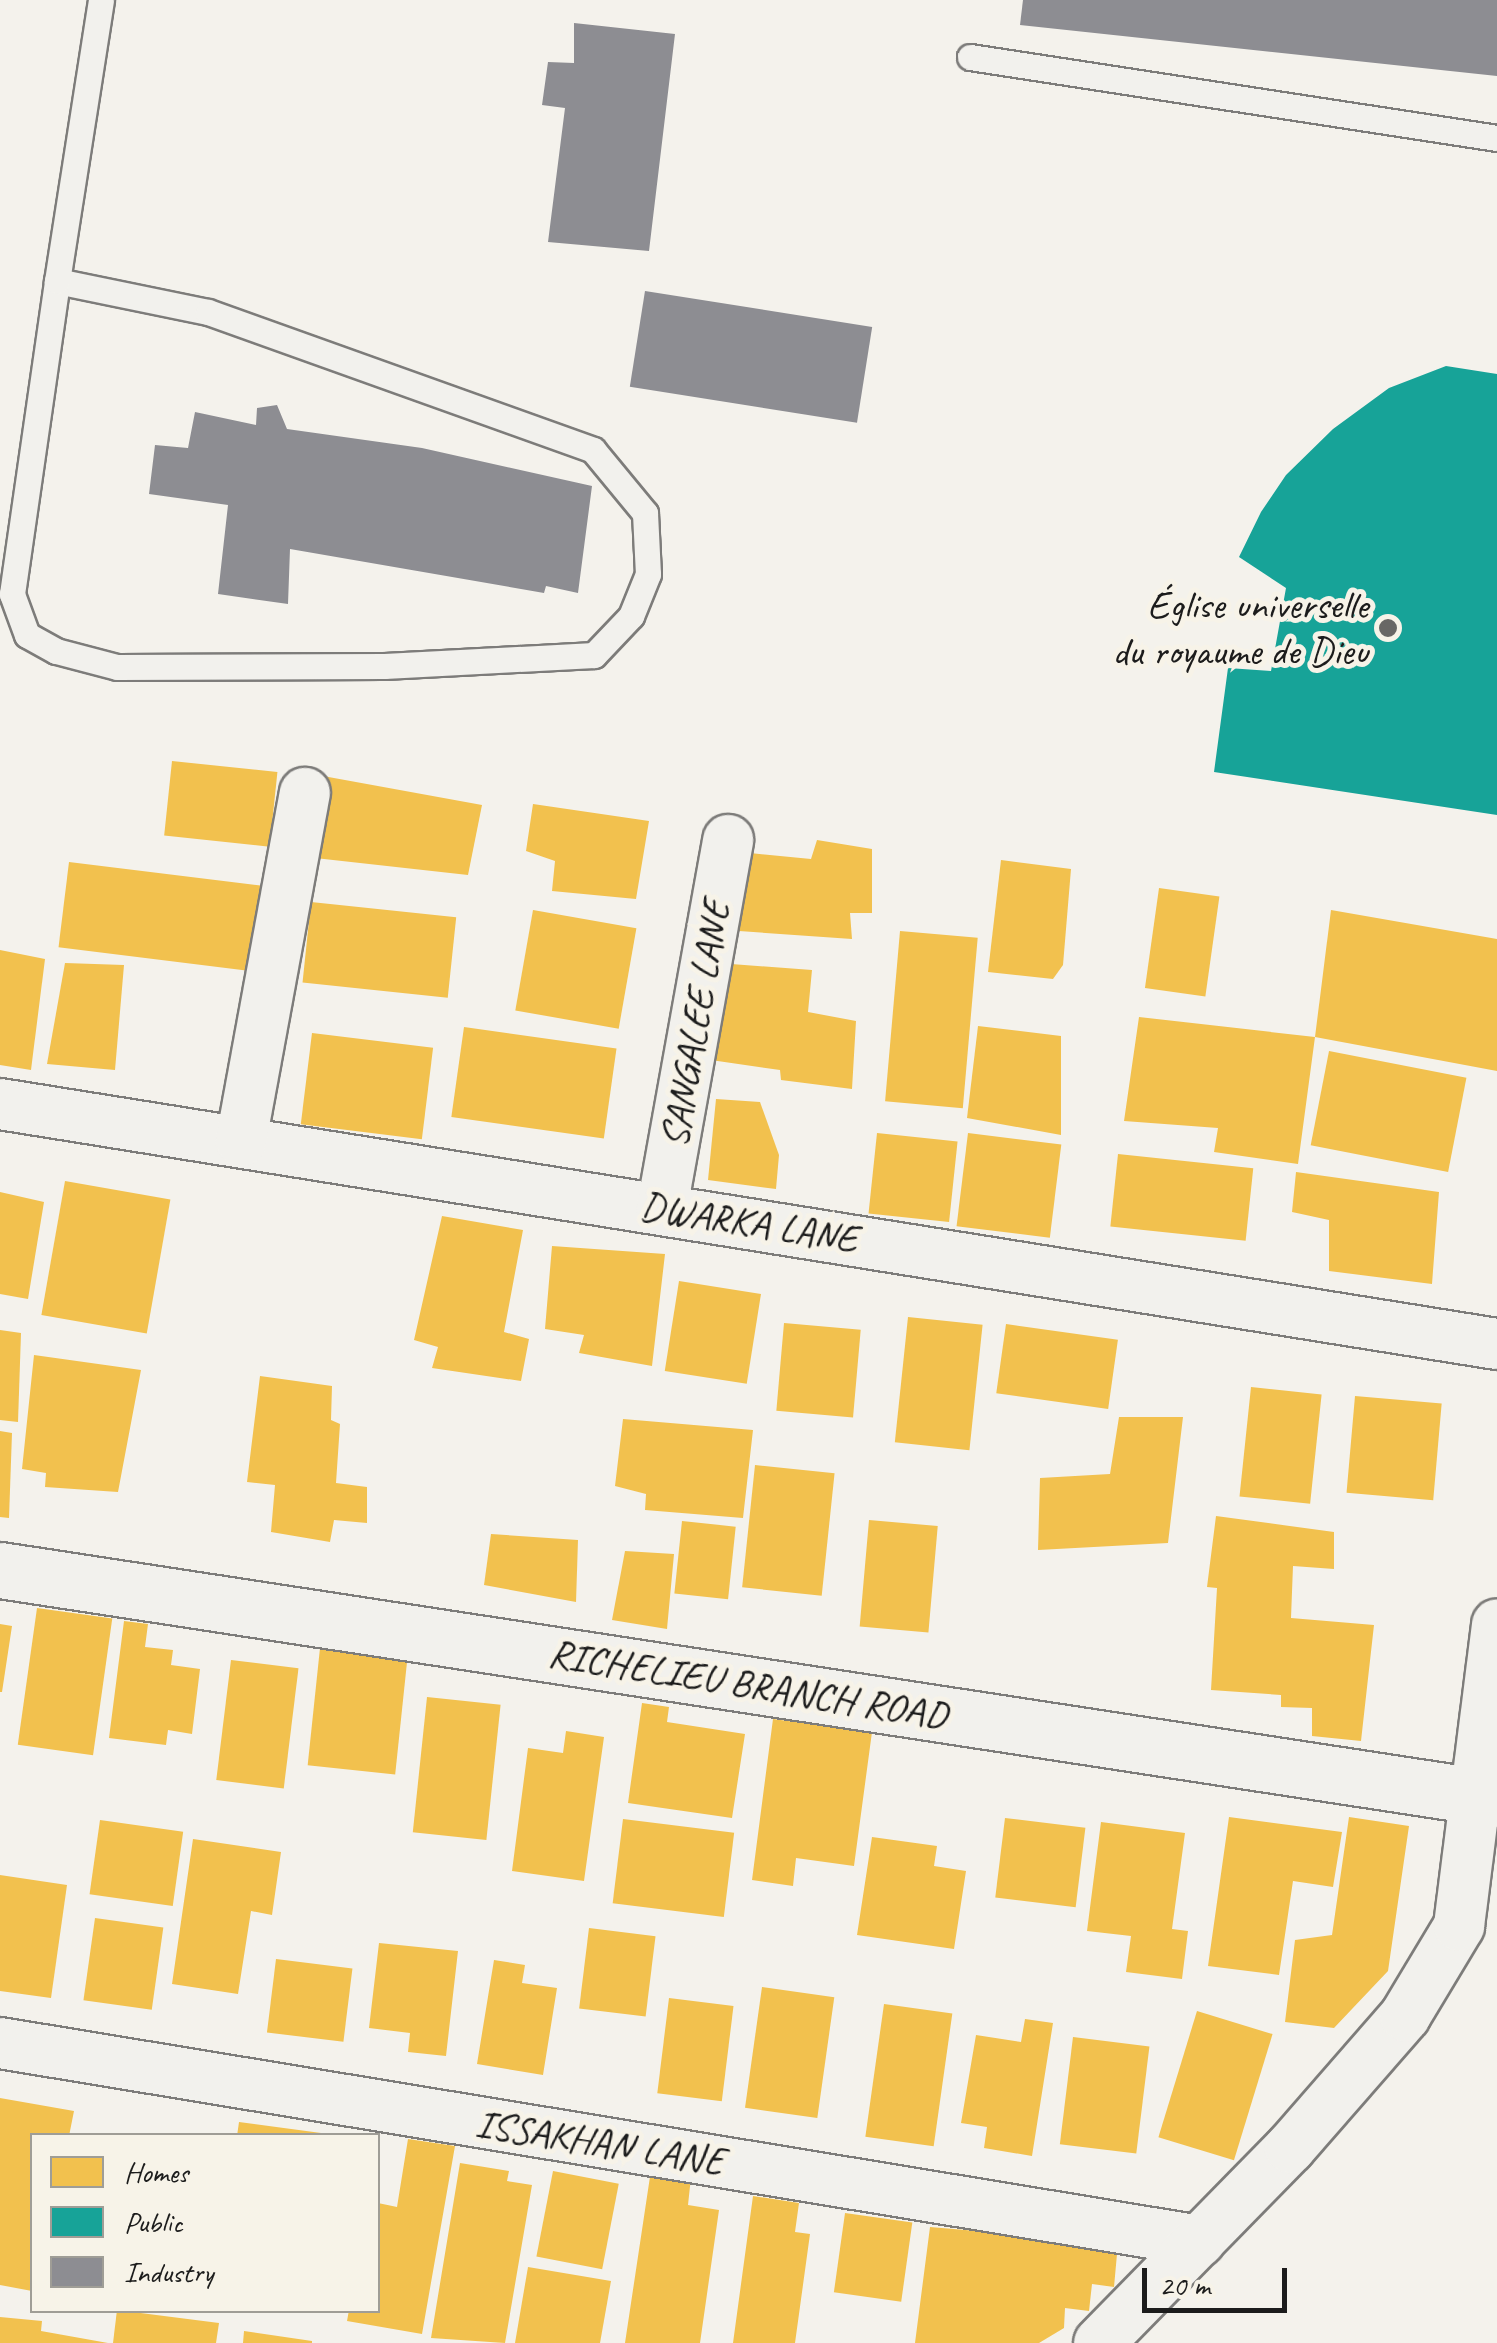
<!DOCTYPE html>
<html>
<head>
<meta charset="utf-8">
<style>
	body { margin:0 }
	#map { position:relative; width:1497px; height:2343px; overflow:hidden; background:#f4f2ec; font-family:Caveat,sans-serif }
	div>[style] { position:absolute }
	.homes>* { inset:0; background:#f2c14e; transform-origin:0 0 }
	.public>* { inset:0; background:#17a398 }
	.industry>* { inset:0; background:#8d8d92; transform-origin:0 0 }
	.roads { filter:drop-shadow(2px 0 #7d7c7a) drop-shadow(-2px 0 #7d7c7a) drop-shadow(0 2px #7d7c7a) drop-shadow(0 -2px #7d7c7a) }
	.service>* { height:25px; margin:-12.5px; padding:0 12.5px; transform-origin:12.5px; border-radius:12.5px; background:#f2f1ed }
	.minor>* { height:50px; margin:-25px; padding:0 25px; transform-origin:25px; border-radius:25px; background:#f2f1ed }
	.secondary>* { height:55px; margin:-27.5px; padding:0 27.5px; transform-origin:27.5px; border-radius:27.5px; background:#f2f1ed }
	.dots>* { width:28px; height:28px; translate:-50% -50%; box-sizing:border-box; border:5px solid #f7f3e8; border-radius:50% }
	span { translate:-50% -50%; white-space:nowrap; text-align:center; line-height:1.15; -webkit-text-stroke:10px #f7f3e8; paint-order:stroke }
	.poi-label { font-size:40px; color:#1c1c1c }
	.right { translate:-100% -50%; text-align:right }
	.street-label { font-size:40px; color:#1c1c1c }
	.legend { position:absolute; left:30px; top:2133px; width:350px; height:180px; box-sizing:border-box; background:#f7f3e8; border:2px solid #9f9d96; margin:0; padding:12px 18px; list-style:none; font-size:30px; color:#1c1c1c }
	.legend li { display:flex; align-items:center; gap:20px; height:50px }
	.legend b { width:50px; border:2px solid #9f9d96 }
	.scale { position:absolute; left:1142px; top:2268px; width:145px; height:45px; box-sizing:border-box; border:5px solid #1c1c1c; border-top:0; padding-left:12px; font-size:30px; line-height:35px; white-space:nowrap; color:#1c1c1c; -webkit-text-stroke:8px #f7f3e8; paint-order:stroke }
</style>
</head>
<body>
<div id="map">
	<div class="homes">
		<div style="left:172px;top:761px;width:106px;height:75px;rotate:6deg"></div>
		<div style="clip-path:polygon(323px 776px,482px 805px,468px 875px,315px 858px)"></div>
		<div style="clip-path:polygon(533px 804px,649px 821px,636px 899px,552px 891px,555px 861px,526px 851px)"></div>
		<div style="clip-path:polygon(817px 840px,872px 849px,872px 913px,850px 913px,852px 939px,739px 931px,750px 853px,811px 859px)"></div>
		<div style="clip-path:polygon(1001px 860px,1071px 869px,1063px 965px,1053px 979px,988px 972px)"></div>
		<div style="left:69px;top:862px;width:193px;height:86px;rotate:7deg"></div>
		<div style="left:1159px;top:888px;width:61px;height:101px;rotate:8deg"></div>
		<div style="left:311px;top:902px;width:146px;height:81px;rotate:6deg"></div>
		<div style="left:533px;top:910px;width:105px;height:102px;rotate:10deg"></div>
		<div style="clip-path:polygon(1331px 910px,1497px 939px,1497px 1071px,1315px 1037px)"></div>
		<div style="left:900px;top:931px;width:78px;height:171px;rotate:5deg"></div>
		<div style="clip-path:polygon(0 950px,45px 959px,31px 1070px,0 1065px)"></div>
		<div style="clip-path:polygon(65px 963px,124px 965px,115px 1070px,47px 1064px)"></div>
		<div style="clip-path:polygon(718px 963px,812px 970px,808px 1012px,856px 1021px,852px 1089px,781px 1080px,780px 1070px,697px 1058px)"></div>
		<div style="clip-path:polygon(1139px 1017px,1315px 1037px,1298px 1164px,1214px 1152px,1218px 1128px,1124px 1121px)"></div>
		<div style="clip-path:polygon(978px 1026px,1061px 1036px,1061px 1135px,967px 1118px)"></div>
		<div style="left:464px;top:1027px;width:154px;height:91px;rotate:8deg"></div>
		<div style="left:312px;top:1033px;width:122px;height:92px;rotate:7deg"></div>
		<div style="left:1329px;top:1051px;width:140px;height:96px;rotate:11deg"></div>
		<div style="clip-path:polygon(716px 1099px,760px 1102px,779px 1155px,776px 1189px,708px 1180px)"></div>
		<div style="left:877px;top:1133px;width:81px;height:81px;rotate:6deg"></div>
		<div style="left:968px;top:1133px;width:94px;height:94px;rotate:7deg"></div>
		<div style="left:1118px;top:1154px;width:136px;height:73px;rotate:6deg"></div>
		<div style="clip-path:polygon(1296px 1172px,1439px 1192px,1432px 1284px,1329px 1271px,1329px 1220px,1292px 1212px)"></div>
		<div style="left:65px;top:1181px;width:107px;height:136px;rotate:10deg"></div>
		<div style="clip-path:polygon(0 1192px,44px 1202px,28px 1299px,0 1294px)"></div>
		<div style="clip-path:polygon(442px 1216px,523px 1230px,504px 1332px,529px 1339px,521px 1381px,432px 1368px,438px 1347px,414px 1340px)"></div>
		<div style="clip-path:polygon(552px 1246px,665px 1254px,652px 1366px,579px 1353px,584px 1335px,545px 1329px)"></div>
		<div style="left:679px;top:1281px;width:83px;height:91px;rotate:9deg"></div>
		<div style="left:908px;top:1317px;width:75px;height:126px;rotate:6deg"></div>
		<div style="left:784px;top:1323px;width:77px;height:88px;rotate:5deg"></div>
		<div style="left:1006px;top:1324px;width:113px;height:70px;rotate:8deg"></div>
		<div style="clip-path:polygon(0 1330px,21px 1333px,18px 1422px,0 1420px)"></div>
		<div style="clip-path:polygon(34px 1355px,141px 1370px,118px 1492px,45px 1487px,46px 1473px,22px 1469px)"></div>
		<div style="clip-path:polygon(260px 1376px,332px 1386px,331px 1420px,340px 1424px,336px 1483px,367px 1487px,367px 1523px,334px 1520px,330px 1542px,271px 1532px,275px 1485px,247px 1482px)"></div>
		<div style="left:1251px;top:1387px;width:71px;height:110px;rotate:6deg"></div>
		<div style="left:1355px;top:1396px;width:87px;height:97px;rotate:5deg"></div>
		<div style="clip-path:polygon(1119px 1417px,1183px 1417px,1168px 1543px,1038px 1550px,1040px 1478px,1110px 1474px)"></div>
		<div style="clip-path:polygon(623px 1419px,753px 1430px,743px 1518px,645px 1510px,646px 1494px,615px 1486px)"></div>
		<div style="clip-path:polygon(0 1431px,12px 1433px,9px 1518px,0 1517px)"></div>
		<div style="left:755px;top:1465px;width:80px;height:123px;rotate:6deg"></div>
		<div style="clip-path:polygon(1216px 1516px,1334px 1532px,1334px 1569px,1293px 1566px,1291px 1618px,1374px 1625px,1361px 1741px,1312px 1736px,1312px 1708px,1281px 1707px,1281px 1695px,1211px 1690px,1217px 1588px,1207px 1587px)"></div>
		<div style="left:869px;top:1520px;width:69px;height:107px;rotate:5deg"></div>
		<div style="left:682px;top:1521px;width:54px;height:73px;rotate:6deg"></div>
		<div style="clip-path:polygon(491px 1534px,578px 1540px,576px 1602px,484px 1585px)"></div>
		<div style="clip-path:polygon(625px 1551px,674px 1554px,667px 1629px,612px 1620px)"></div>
		<div style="left:37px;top:1608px;width:76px;height:138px;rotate:8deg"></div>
		<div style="clip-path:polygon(124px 1621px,148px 1624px,145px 1647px,173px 1650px,171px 1665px,200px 1669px,192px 1734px,168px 1730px,166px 1745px,109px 1738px)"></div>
		<div style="clip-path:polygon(0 1624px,12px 1626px,2px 1692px,0 1692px)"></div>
		<div style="left:320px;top:1648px;width:88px;height:118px;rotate:6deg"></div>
		<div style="left:231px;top:1660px;width:68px;height:121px;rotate:7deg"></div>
		<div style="left:427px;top:1697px;width:74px;height:136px;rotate:6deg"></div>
		<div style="clip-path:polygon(642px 1703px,669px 1707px,667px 1722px,745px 1734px,732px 1818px,628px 1803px)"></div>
		<div style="clip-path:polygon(773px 1719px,872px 1732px,854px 1866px,796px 1858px,793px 1886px,752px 1880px)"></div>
		<div style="clip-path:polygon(566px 1731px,604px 1737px,584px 1881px,512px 1871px,528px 1748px,563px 1753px)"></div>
		<div style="clip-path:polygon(1229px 1817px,1342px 1832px,1333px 1887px,1293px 1881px,1279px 1975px,1208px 1966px)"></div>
		<div style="clip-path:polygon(1349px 1817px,1409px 1826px,1388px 1971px,1334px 2028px,1285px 2022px,1295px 1940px,1332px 1935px)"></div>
		<div style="left:1005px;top:1818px;width:81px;height:80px;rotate:7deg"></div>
		<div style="left:623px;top:1819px;width:112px;height:85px;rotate:7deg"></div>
		<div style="left:100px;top:1820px;width:84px;height:75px;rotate:8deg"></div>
		<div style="clip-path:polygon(1101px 1822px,1185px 1833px,1172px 1929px,1188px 1931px,1182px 1979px,1126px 1972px,1131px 1936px,1087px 1931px)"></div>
		<div style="clip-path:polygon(872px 1837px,937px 1846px,934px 1866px,966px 1871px,954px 1949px,857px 1935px)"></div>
		<div style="clip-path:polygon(193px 1839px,281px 1852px,272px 1915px,251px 1911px,238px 1994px,172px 1984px)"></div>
		<div style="clip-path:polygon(0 1875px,67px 1885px,51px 1998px,0 1991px)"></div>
		<div style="left:95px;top:1918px;width:69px;height:83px;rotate:8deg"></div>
		<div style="left:589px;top:1928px;width:67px;height:81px;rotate:7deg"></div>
		<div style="clip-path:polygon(379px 1943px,458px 1951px,446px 2056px,408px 2052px,410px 2033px,369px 2028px)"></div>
		<div style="left:276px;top:1959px;width:77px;height:74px;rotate:7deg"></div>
		<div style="clip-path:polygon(494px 1960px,525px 1965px,522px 1983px,557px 1988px,543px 2075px,477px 2064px)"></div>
		<div style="left:762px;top:1987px;width:73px;height:122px;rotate:8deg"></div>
		<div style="left:669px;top:1998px;width:65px;height:96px;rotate:7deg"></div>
		<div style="left:884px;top:2004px;width:69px;height:134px;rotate:8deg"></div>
		<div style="left:1197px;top:2011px;width:79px;height:132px;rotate:17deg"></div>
		<div style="clip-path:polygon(1025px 2019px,1053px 2023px,1032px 2156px,984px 2148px,987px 2127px,961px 2123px,976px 2035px,1021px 2042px)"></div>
		<div style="left:1073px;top:2037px;width:77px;height:108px;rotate:7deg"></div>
		<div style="clip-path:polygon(0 2098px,74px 2111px,69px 2136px,32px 2136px,32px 2291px,0 2285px)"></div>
		<div style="clip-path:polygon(239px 2122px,321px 2133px,321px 2136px,237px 2136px)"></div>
		<div style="clip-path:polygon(408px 2139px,455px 2146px,422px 2334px,347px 2321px,349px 2310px,378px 2310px,378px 2203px,397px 2207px)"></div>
		<div style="clip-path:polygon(460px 2163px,509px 2171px,507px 2181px,532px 2185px,505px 2343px,431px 2338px)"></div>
		<div style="clip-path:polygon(651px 2170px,691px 2177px,688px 2205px,719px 2210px,700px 2343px,625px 2343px)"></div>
		<div style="left:553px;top:2171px;width:67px;height:87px;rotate:11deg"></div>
		<div style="clip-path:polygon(753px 2196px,799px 2203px,795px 2232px,810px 2234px,795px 2343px,733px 2343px)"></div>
		<div style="left:845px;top:2213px;width:68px;height:80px;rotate:8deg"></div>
		<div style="clip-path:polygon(930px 2227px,1118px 2243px,1114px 2287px,1092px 2284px,1089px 2311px,1065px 2308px,1064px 2328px,1039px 2343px,915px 2343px)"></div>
		<div style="clip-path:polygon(528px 2267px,611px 2281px,600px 2343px,515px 2343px)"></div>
		<div style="clip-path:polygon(117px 2310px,219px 2323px,216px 2343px,113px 2343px)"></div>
		<div style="clip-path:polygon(0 2317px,42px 2321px,41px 2331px,108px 2343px,0 2343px)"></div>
		<div style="clip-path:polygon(244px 2331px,312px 2341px,312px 2343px,243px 2343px)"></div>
	</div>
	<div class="public">
		<div style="clip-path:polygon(1446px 366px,1497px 374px,1497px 815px,1214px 772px,1228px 668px,1271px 671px,1286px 588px,1239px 557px,1261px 512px,1286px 475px,1333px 429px,1389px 388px)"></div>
	</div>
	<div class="industry">
		<div style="clip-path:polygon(1023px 0,1497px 0,1497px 76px,1020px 25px)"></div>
		<div style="clip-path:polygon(574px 23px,675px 34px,649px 251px,548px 242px,565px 108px,542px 105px,548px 62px,574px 63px)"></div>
		<div style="left:645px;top:291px;width:230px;height:97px;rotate:9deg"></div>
		<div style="clip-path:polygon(277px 405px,287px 429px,422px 448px,592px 486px,578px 593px,546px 586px,544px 593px,290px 549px,288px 604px,218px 594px,228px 505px,149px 494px,155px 445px,188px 448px,195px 412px,256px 425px,257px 408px)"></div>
	</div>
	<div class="roads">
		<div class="service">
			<div style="left:970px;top:57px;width:533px;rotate:8.74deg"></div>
			<div style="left:57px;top:281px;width:154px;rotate:11.6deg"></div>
			<div style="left:208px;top:312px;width:409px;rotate:19.7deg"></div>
			<div style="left:593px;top:450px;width:82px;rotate:50.5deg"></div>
			<div style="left:645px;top:513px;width:61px;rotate:87.2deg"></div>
			<div style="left:648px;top:574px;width:45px;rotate:112deg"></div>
			<div style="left:631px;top:616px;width:54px;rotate:133.5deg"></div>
			<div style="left:594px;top:655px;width:210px;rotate:177deg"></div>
			<div style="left:384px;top:666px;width:267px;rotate:179.8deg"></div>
			<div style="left:117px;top:667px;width:63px;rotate:-165.3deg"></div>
			<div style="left:56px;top:651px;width:33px;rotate:-151deg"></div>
			<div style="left:27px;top:635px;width:44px;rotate:-110.1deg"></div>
			<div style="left:12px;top:594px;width:316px;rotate:-81.8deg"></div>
			<div style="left:57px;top:281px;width:284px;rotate:-81.1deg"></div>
		</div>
		<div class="minor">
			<div style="left:0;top:1104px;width:1516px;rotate:9.11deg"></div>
			<div style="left:241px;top:1141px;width:354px;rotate:-79.6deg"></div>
			<div style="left:662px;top:1208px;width:374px;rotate:-79.8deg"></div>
			<div style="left:0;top:2043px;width:1216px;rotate:9.37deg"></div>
			<div style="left:1099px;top:2343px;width:273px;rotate:-45.6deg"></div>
			<div style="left:1290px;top:2148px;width:175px;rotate:-48.9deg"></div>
			<div style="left:1405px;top:2016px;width:105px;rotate:-59deg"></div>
			<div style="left:1459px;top:1926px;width:304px;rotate:-82.8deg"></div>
		</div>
		<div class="secondary">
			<div style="left:0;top:1570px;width:1514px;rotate:8.7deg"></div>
		</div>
	</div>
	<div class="dots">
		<div style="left:1388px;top:628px;background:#686765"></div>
	</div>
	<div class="poi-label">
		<span class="right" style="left:1368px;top:628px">Église universelle<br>du royaume de Dieu</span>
	</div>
	<div class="street-label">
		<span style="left:695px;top:1024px;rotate:-80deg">SANGALEE LANE</span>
		<span style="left:749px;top:1222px;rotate:9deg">DWARKA LANE</span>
		<span style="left:748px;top:1684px;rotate:9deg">RICHELIEU BRANCH ROAD</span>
		<span style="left:600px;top:2142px;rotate:9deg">ISSAKHAN LANE</span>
	</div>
	<ul class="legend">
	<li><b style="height:28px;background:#f2c14e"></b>Homes</li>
	<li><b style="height:28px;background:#17a398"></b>Public</li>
	<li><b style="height:28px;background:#8d8d92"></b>Industry</li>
	</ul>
	<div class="scale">20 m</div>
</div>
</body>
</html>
